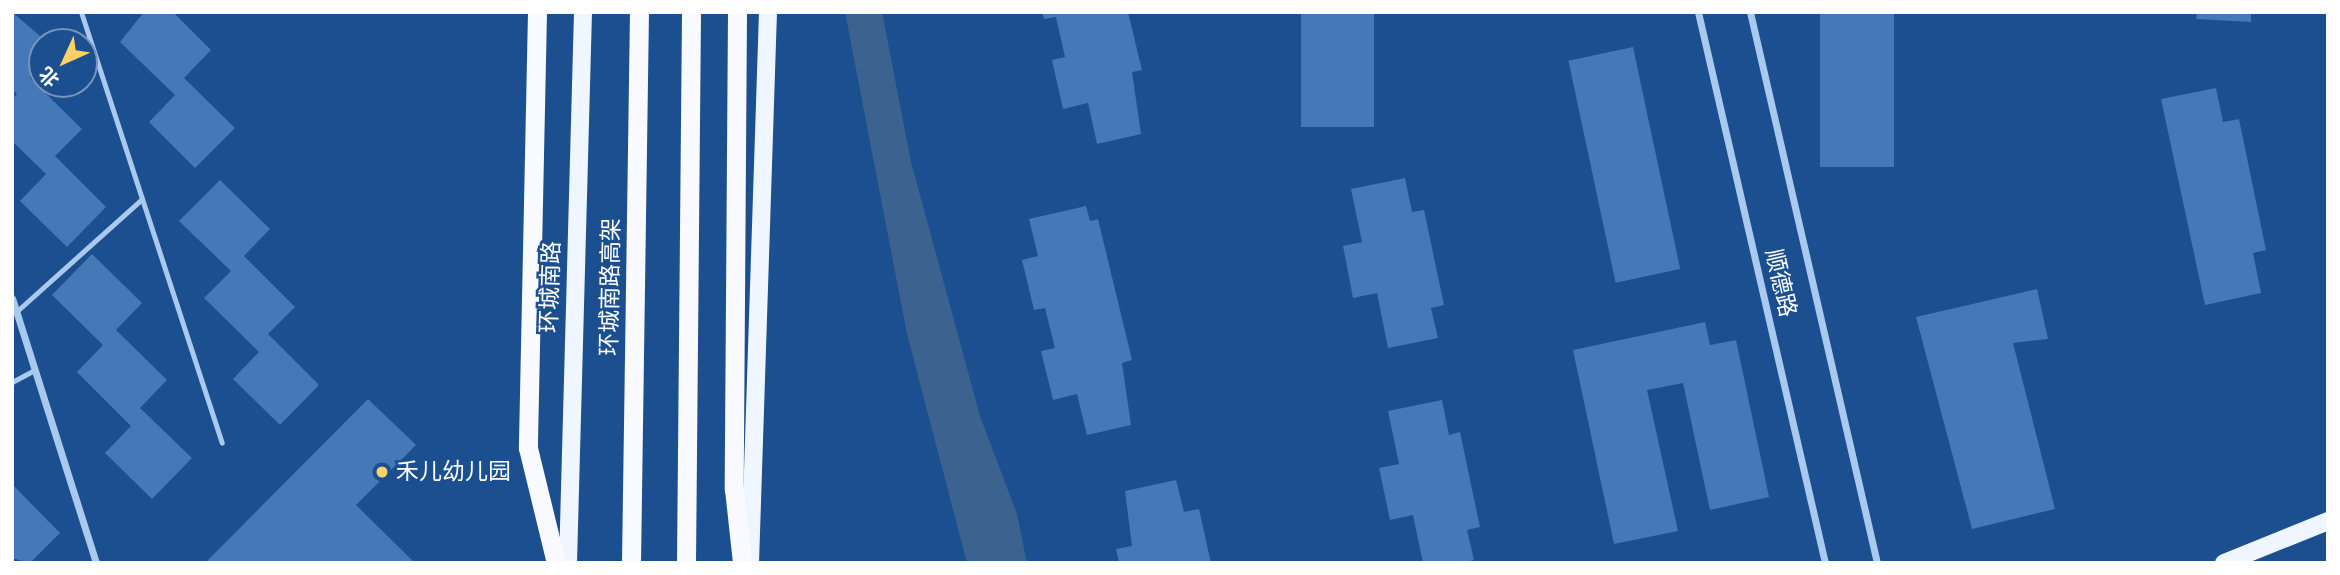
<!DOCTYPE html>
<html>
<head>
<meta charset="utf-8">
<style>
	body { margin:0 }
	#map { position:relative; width:2340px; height:575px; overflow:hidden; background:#1b4f8f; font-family:"Work Sans","Noto Sans SC",sans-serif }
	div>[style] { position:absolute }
	.water>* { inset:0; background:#3c6290 }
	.building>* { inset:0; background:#4478b7; transform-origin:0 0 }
	.service>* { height:5px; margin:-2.5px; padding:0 2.5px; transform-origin:2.5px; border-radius:2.5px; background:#a9c9ee }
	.minor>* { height:7px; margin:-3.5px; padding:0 3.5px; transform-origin:3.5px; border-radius:3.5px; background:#a9c9ee }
	.primary>* { height:18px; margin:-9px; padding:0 9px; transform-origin:9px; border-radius:9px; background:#f0f6ff }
	.trunk>* { height:19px; margin:-9.5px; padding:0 9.5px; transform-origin:9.5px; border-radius:9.5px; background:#f8faff }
	.dots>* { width:19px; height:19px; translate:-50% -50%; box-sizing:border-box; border:4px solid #1b4f8f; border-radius:50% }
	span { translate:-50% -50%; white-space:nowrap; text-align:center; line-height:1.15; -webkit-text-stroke:5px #1b4f8f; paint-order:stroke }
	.street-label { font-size:23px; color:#fff }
	.poi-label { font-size:23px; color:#fff }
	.left { translate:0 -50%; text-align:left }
	.frame { position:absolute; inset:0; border:14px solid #fff; pointer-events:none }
	.north { position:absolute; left:28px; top:28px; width:70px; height:70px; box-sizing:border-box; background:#1b4f8f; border:2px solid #7695bc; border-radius:50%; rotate:225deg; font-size:19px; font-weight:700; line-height:28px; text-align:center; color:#fff }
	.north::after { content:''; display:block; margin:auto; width:24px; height:32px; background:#ffd166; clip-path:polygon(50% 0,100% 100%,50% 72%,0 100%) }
</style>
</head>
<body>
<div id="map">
	<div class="water">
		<div style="clip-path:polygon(845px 12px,882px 12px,911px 162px,980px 416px,1017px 514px,1027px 563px,967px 563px,907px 334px)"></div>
	</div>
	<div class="building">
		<div style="clip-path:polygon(12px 12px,47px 42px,42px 42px,42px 66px,30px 78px,82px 129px,55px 156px,106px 207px,67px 247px,20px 201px,46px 174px,12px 141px,12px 99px,17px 94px,12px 89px)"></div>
		<div style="clip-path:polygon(144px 12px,173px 12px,211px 50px,184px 78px,235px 128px,195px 168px,149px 122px,175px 95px,120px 42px)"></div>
		<div style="clip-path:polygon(1042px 12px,1128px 12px,1142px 70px,1132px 72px,1141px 134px,1097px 144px,1088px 103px,1063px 109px,1052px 60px,1065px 57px,1056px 17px,1044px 19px)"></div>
		<div style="left:1301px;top:12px;width:73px;height:115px"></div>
		<div style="left:1820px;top:12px;width:74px;height:155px"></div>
		<div style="clip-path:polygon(2197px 12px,2251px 12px,2251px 22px,2196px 19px)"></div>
		<div style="left:1633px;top:47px;width:227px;height:66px;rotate:78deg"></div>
		<div style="clip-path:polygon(2216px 88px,2223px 122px,2239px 119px,2266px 250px,2253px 253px,2261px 293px,2205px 305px,2161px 99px)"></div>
		<div style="clip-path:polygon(1405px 178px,1412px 212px,1424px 210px,1444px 305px,1431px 308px,1438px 338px,1388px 348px,1377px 293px,1353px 298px,1343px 246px,1362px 242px,1351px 189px)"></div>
		<div style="clip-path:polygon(220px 180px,270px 229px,244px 256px,295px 307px,268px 334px,319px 385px,280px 425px,233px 379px,259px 352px,204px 298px,231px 271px,179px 221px)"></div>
		<div style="clip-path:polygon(1086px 206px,1090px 221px,1098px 219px,1132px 360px,1122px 363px,1131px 425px,1087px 435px,1077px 394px,1053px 400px,1041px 351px,1055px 348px,1045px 308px,1034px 310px,1022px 260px,1038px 256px,1029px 219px)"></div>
		<div style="clip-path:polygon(92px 254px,142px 303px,116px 330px,167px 380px,140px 408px,192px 458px,152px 499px,105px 453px,131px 426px,77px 372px,103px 345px,52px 295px)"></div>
		<div style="clip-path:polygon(2037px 289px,2048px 339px,2013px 343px,2055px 509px,1972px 529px,1916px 317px)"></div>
		<div style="clip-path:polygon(1705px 322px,1710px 345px,1736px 340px,1769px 497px,1710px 510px,1683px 383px,1647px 390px,1678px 531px,1614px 544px,1573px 350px)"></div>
		<div style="clip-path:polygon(368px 399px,416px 445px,356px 505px,415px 563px,205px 563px)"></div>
		<div style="clip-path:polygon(1442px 400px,1449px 435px,1460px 432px,1480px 527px,1467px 530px,1474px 560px,1461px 563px,1423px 563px,1413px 515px,1390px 520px,1379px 468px,1399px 464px,1388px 411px)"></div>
		<div style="clip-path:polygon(1176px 480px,1184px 512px,1199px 509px,1211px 563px,1119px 563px,1116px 549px,1132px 546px,1125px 491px)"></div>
		<div style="clip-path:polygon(12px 484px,60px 533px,30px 563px,12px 558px)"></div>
	</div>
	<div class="service">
		<div style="left:81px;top:12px;width:453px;rotate:71.9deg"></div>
		<div style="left:17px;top:311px;width:168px;rotate:-41.9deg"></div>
		<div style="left:12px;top:382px;width:26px;rotate:-28deg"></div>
	</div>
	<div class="minor">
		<div style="left:1698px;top:12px;width:565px;rotate:77.02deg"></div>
		<div style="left:1750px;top:12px;width:565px;rotate:77.02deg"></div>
		<div style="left:12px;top:298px;width:278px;rotate:72.4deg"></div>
	</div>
	<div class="primary">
		<div style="left:568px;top:563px;width:551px;rotate:-88.44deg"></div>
		<div style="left:750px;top:563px;width:551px;rotate:-88.13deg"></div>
		<div style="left:2224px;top:563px;width:112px;rotate:-22deg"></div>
	</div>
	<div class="trunk">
		<div style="left:537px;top:12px;width:436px;rotate:91.2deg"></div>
		<div style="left:528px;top:448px;width:118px;rotate:76.3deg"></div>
		<div style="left:737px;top:12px;width:477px;rotate:90.4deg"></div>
		<div style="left:734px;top:489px;width:74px;rotate:83.8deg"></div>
		<div style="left:631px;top:563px;width:551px;rotate:-89.17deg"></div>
		<div style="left:686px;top:563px;width:551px;rotate:-89.48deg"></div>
	</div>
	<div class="dots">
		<div style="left:382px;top:472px;background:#ffd166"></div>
	</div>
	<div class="street-label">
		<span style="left:1780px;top:283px;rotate:77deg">顺德路</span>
		<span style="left:551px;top:287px;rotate:-88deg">环城南路</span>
		<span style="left:611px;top:287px;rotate:-89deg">环城南路高架</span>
	</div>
	<div class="poi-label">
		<span class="left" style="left:396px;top:472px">禾儿幼儿园</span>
	</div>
	<div class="frame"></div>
	<div class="north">北</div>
</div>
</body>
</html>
